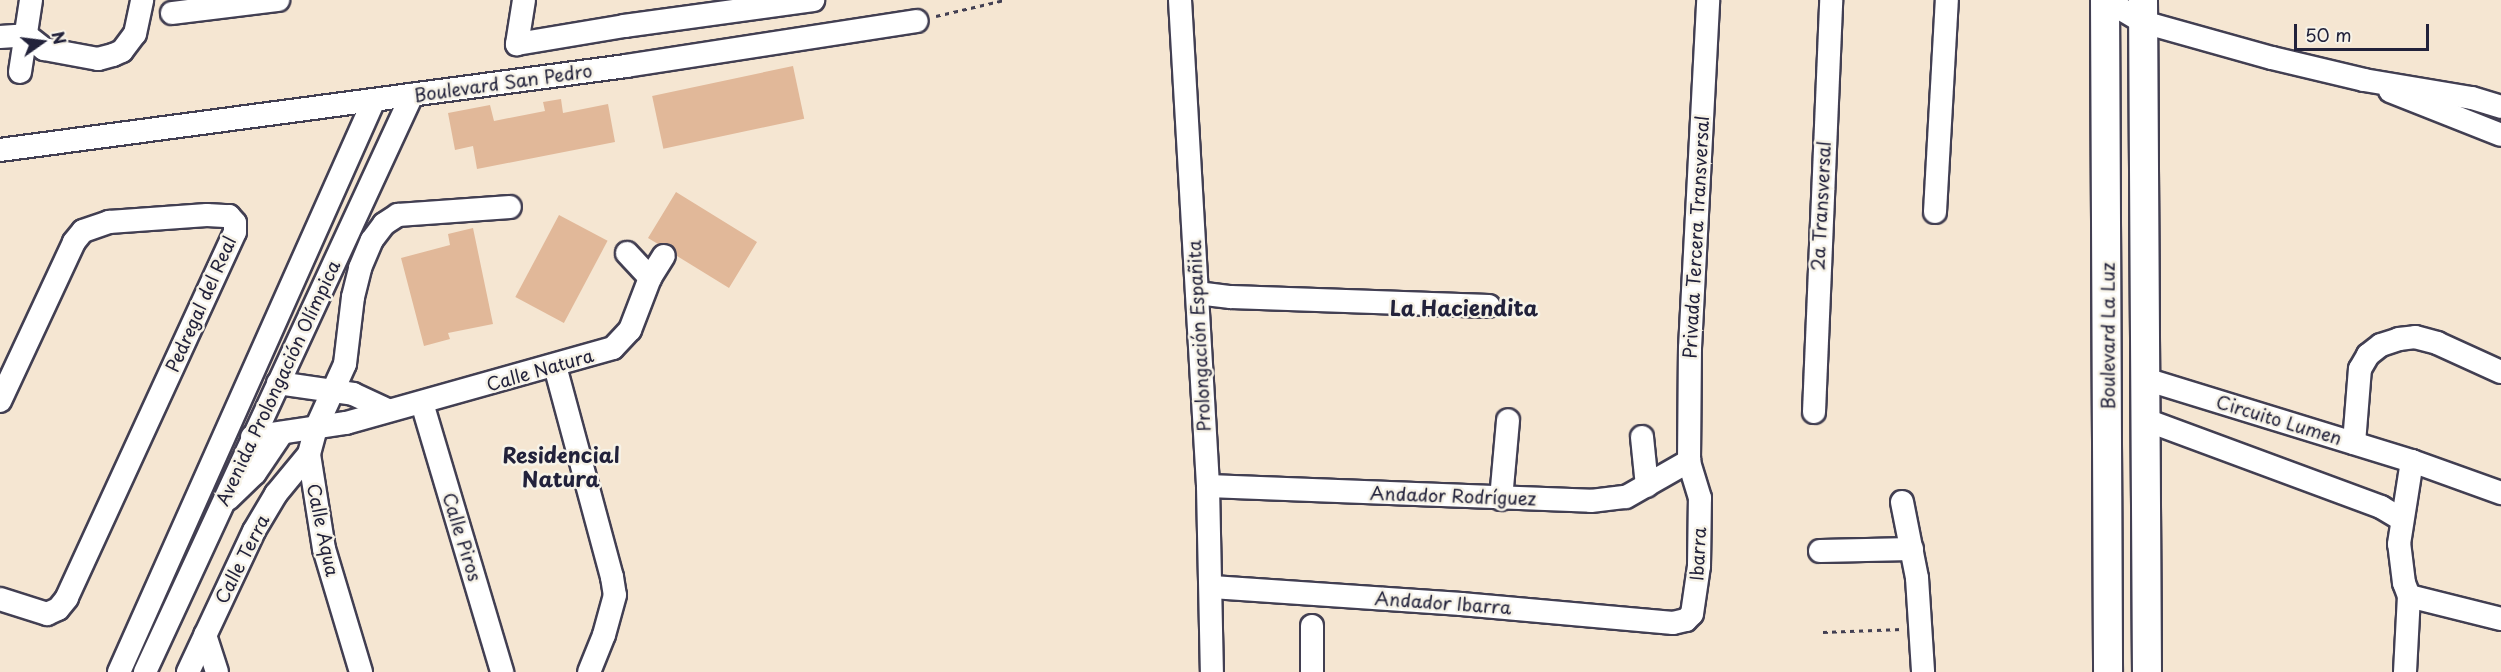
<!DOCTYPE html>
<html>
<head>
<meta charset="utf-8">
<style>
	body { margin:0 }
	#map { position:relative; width:2501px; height:672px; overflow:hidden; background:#f5e6d2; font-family:"Playpen Sans",sans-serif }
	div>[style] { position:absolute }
	.building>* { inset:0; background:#e1b899; transform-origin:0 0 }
	.path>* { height:3px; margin-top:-1.5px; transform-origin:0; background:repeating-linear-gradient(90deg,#423f52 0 4.5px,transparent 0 9px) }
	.roads { filter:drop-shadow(2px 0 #423f52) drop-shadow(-2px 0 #423f52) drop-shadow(0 2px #423f52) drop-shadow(0 -2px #423f52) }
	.minor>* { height:22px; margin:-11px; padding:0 11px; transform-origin:11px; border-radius:11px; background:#fff }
	.major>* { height:28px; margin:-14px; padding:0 14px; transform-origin:14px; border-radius:14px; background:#fff }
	span { translate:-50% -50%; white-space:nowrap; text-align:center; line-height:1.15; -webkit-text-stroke:5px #f7f3e8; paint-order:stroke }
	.street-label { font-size:18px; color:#22223b }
	.quarter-label { font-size:21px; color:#22223b; font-weight:700 }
	.north { position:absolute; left:12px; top:12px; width:60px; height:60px; -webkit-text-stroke:4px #f7f3e8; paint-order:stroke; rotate:76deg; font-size:16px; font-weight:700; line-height:24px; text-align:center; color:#22223b }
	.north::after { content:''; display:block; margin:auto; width:21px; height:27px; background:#22223b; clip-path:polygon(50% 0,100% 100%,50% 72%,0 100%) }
	.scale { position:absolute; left:2294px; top:24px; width:135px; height:27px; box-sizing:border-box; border:3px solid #22223b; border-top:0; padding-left:8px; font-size:18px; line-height:21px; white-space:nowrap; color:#22223b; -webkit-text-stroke:4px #f7f3e8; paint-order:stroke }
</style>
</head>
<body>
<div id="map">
	<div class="building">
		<div style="left:793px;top:66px;width:54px;height:144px;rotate:78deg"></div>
		<div style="clip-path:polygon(561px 99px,563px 113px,608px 104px,615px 142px,477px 169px,473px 146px,455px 150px,448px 113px,490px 105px,494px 121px,545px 111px,543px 102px)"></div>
		<div style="clip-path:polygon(676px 192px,757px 242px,729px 288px,677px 256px,671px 244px,658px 244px,648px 238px)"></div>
		<div style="left:559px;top:215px;width:55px;height:93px;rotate:28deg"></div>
		<div style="clip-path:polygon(473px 228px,493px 324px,448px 333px,450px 339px,424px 346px,401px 258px,450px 245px,448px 234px)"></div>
	</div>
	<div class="path">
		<div style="left:936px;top:16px;width:70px;rotate:-13.2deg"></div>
		<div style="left:1823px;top:632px;width:79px;rotate:-2.2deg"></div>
	</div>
	<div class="roads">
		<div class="minor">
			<div style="left:524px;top:0;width:45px;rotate:99deg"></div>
			<div style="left:517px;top:44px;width:109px;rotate:-9.5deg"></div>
			<div style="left:624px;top:26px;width:191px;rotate:-7.8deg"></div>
			<div style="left:1180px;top:0;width:487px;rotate:86.7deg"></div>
			<div style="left:1208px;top:486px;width:186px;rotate:88.8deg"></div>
			<div style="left:2106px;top:0;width:43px;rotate:30.7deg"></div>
			<div style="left:2143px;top:22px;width:134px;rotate:15.6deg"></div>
			<div style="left:2272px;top:58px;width:95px;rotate:13.4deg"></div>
			<div style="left:2364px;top:80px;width:109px;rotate:9.5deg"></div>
			<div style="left:2472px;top:98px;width:30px;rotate:17deg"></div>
			<div style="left:172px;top:13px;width:107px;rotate:-7deg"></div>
			<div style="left:26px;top:35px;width:23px;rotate:38deg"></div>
			<div style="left:44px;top:49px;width:55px;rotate:10.5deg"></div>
			<div style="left:98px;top:59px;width:16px;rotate:-15deg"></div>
			<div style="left:113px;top:55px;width:10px;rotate:-24deg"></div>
			<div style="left:122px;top:51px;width:21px;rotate:-53deg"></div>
			<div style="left:135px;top:34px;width:35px;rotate:-78deg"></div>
			<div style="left:0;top:37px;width:26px;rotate:-4deg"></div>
			<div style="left:20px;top:72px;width:73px;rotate:-81.3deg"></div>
			<div style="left:2390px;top:91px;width:119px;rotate:21.6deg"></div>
			<div style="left:0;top:150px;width:632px;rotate:-7.64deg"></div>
			<div style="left:626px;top:66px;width:294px;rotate:-8.8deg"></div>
			<div style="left:1935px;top:212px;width:212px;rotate:-86.8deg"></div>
			<div style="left:627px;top:253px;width:34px;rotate:47deg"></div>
			<div style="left:1197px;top:293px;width:34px;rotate:7deg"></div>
			<div style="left:1231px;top:297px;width:258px;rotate:2deg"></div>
			<div style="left:555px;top:366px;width:219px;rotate:74.9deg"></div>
			<div style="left:612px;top:577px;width:18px;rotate:81deg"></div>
			<div style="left:615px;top:595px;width:41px;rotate:105.4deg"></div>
			<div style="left:604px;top:635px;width:40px;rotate:112deg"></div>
			<div style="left:2145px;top:379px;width:279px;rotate:17.1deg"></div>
			<div style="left:2412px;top:461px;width:95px;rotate:19.8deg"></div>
			<div style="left:278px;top:383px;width:76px;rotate:8.3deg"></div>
			<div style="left:353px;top:394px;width:38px;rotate:25deg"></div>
			<div style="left:0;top:401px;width:175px;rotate:-65deg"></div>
			<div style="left:74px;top:242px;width:14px;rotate:-51deg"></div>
			<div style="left:83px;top:231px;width:28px;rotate:-19deg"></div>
			<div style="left:109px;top:222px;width:98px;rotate:-4.1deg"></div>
			<div style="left:207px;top:215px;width:22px;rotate:3deg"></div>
			<div style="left:229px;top:216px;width:9px;rotate:49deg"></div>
			<div style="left:235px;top:223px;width:9px;rotate:90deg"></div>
			<div style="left:235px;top:232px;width:403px;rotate:114.7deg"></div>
			<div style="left:67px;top:598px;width:14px;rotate:129deg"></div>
			<div style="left:58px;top:609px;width:12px;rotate:156deg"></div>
			<div style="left:47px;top:614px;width:49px;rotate:-162.3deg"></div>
			<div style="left:422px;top:403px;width:281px;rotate:73.4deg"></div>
			<div style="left:1814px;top:412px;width:412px;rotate:-87.6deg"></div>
			<div style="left:2146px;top:420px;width:251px;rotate:20.3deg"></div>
			<div style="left:2381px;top:507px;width:23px;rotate:31deg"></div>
			<div style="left:252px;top:437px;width:95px;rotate:-8.5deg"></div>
			<div style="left:346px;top:423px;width:277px;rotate:-15.7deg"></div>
			<div style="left:613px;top:348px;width:25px;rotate:-47deg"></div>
			<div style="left:630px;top:330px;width:56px;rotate:-69deg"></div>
			<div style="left:650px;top:278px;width:26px;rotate:-58deg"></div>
			<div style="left:1642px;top:437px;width:49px;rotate:84.2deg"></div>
			<div style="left:2354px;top:443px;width:74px;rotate:-85.4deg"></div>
			<div style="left:2360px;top:369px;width:16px;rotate:-60deg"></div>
			<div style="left:2368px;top:355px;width:16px;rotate:-38deg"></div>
			<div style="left:2381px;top:345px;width:19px;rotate:-18deg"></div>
			<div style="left:2399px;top:339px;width:16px;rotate:-7deg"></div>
			<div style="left:2415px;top:337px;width:23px;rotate:15deg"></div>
			<div style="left:2437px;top:343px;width:70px;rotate:24.4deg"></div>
			<div style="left:1208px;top:486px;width:383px;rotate:2.2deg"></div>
			<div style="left:1591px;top:501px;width:35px;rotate:-7deg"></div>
			<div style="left:1626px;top:497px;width:73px;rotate:-29.7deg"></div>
			<div style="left:228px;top:499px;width:37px;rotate:-44deg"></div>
			<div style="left:255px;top:473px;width:48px;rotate:-56deg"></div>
			<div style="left:1501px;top:499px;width:79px;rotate:-84.9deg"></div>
			<div style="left:1902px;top:502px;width:77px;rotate:78.8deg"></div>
			<div style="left:1917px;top:578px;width:94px;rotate:86.3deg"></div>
			<div style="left:1820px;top:551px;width:92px;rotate:-1.2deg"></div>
			<div style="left:1212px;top:587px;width:250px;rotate:3.9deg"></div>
			<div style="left:1461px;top:604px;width:213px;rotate:5.1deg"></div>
			<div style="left:1673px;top:623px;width:13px;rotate:-13deg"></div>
			<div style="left:1686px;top:620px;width:8px;rotate:-45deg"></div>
			<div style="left:1692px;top:614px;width:49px;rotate:-81.7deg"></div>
			<div style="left:1699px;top:566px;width:68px;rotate:-89.2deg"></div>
			<div style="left:1700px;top:498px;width:39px;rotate:-107deg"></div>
			<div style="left:1689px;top:461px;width:113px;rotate:-89.5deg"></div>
			<div style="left:1690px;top:348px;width:348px;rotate:-87deg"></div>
			<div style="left:2409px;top:596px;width:95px;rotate:14deg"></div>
			<div style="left:205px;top:635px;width:39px;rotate:72deg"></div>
			<div style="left:119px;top:672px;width:626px;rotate:-65.97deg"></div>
			<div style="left:145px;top:672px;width:636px;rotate:-65.17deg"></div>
			<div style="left:188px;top:672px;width:156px;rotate:-64.9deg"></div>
			<div style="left:254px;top:531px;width:43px;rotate:-59.3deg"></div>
			<div style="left:276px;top:494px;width:52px;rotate:-50.5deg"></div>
			<div style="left:361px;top:672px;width:128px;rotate:-106.7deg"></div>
			<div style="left:324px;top:549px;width:96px;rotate:-99deg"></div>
			<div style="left:309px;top:454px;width:27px;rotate:-75deg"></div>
			<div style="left:316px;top:428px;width:70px;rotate:-65.6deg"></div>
			<div style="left:345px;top:364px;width:67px;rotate:-83.2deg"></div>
			<div style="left:353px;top:297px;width:30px;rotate:-76deg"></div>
			<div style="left:360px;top:268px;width:30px;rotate:-67deg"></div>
			<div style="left:372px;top:240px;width:20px;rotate:-53deg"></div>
			<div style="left:384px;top:224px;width:17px;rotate:-33deg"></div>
			<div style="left:398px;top:215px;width:112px;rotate:-4.1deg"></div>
			<div style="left:1312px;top:672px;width:46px;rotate:-90deg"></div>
			<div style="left:2405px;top:672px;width:76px;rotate:-87deg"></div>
			<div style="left:2409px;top:596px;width:14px;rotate:-111deg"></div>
			<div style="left:2404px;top:583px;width:39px;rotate:-97deg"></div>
			<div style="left:2399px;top:544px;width:84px;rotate:-81.1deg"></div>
		</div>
		<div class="major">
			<div style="left:2105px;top:0;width:672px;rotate:89.74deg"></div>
			<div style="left:2143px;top:0;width:672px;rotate:89.66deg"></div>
		</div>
	</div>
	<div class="street-label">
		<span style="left:503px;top:83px;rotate:-8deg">Boulevard San Pedro</span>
		<span style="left:1821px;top:206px;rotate:-87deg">2a Transversal</span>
		<span style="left:1696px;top:237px;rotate:-87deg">Privada Tercera Transversal</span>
		<span style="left:201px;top:304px;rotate:-66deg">Pedregal del Real</span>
		<span style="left:1199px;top:336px;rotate:-93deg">Prolongación Españita</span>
		<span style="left:2108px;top:336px;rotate:-90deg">Boulevard La Luz</span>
		<span style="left:540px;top:370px;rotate:-16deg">Calle Natura</span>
		<span style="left:278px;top:383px;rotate:-65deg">Avenida Prolongación Olímpica</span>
		<span style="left:2279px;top:420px;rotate:17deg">Circuito Lumen</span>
		<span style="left:1453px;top:496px;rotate:2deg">Andador Rodríguez</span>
		<span style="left:323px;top:530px;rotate:78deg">Calle Aqua</span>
		<span style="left:462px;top:537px;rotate:73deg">Calle Piros</span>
		<span style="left:1698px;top:554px;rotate:-87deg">Ibarra</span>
		<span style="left:242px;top:559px;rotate:-63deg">Calle Terra</span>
		<span style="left:1443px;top:603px;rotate:4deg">Andador Ibarra</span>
	</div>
	<div class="quarter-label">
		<span style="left:1464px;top:307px">La Haciendita</span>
		<span style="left:561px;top:466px">Residencial<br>Natura</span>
	</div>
	<div class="north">N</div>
	<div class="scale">50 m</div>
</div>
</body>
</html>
